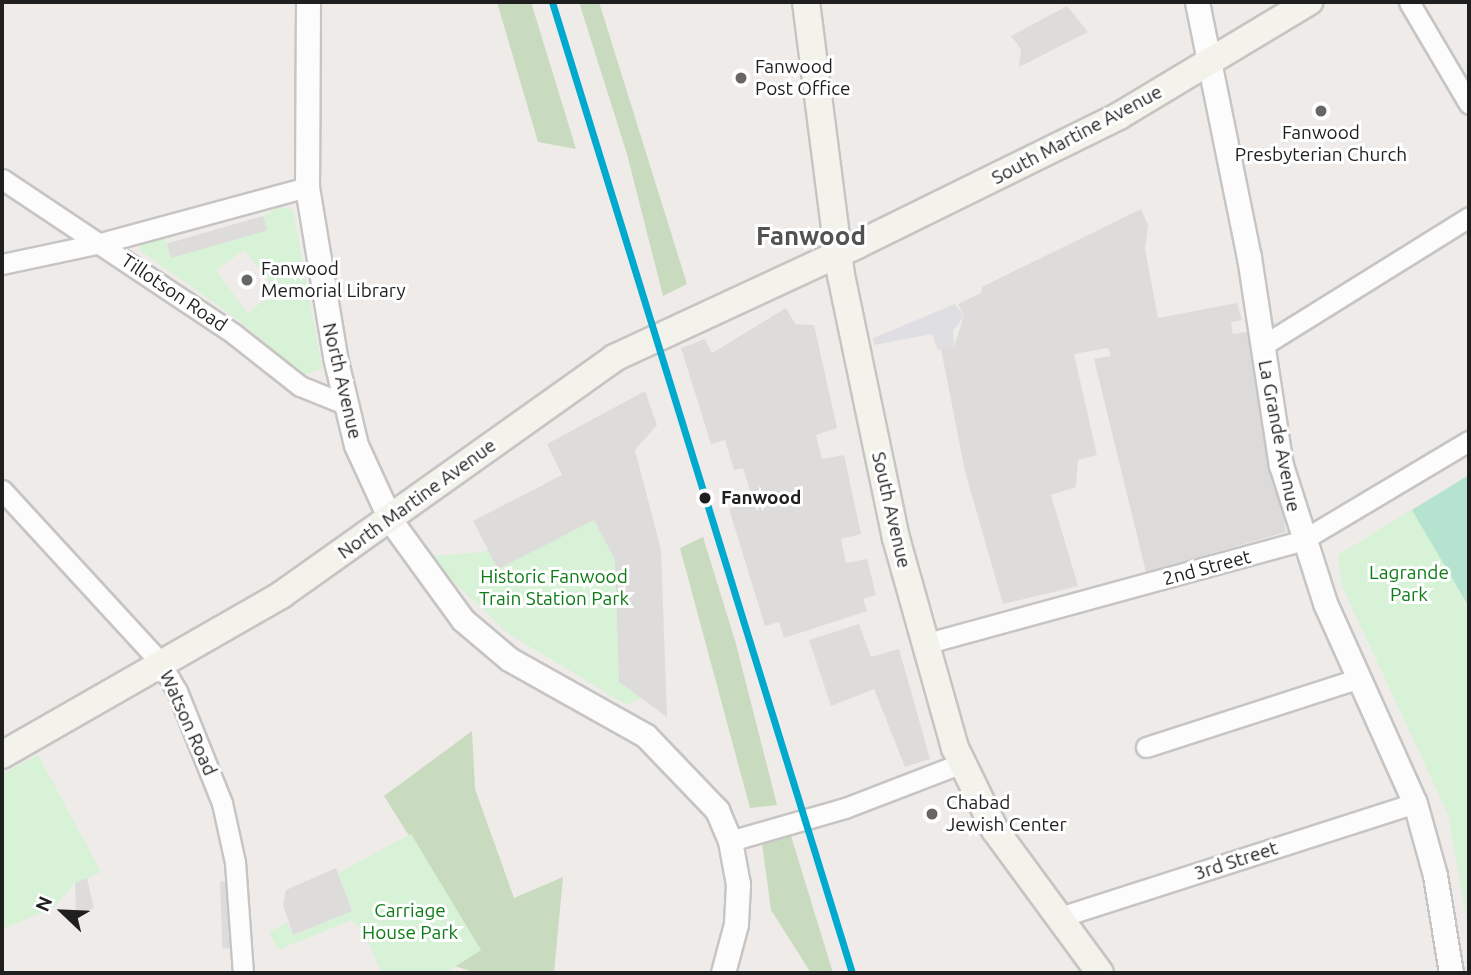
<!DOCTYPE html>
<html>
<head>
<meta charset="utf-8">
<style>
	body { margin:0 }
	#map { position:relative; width:1471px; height:975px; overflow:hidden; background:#eeebe8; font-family:Ubuntu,sans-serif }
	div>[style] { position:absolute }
	.residential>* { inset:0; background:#dddbd9 }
	.forest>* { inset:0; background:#c9dbbe }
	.park>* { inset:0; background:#d7f2d6 }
	.pitch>* { inset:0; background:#b5e3cf }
	.parking>* { inset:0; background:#dedcdb; transform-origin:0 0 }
	.plaza>* { inset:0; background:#dfdee2 }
	.roads { filter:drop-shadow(2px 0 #c6c5c4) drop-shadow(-2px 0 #c6c5c4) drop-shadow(0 2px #c6c5c4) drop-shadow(0 -2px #c6c5c4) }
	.minor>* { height:19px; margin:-9.5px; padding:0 9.5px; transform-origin:9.5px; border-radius:9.5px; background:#fcfcfc }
	.tertiary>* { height:23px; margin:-11.5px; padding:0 11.5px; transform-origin:11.5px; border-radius:11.5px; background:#fcfcfc }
	.secondary>* { height:26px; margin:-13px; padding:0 13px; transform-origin:13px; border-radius:13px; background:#f3f3eb }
	.rail-1>* { height:7px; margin:-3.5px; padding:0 3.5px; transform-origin:3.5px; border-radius:3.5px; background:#00a9ce }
	.dots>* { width:19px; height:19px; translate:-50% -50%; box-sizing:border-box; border:4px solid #fff; border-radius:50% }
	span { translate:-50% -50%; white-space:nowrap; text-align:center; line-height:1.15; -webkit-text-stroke:6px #fff; paint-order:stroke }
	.poi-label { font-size:19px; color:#1f1f1f }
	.left { translate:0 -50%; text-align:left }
	.street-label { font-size:19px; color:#1f1f1f }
	.stop-label { font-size:19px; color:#1f1f1f; font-weight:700 }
	.park-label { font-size:19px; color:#0e7c16 }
	.district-label { font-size:26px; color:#525252; font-weight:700 }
	.frame { position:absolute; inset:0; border:4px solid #1f1f1f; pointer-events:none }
	.north { position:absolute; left:28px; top:877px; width:70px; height:70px; -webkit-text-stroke:5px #fff; paint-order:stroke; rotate:293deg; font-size:19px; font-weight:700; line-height:28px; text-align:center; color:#1f1f1f }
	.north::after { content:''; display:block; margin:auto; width:24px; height:32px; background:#1f1f1f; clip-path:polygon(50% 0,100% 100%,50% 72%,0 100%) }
</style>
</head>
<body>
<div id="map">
	<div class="residential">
		<div style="clip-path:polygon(1251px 331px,1286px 532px,1146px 572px,1094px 359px)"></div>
	</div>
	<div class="forest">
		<div style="clip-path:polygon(497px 2px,531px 2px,576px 149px,538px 142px)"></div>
		<div style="clip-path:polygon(579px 2px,599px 2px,687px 284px,663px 296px,627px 154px)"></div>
		<div style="clip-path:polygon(703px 537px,736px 644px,777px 805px,750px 808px,680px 548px)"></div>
		<div style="clip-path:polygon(472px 731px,475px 789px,514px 898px,563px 877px,554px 973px,476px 973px,455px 966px,481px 950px,384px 796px)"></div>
		<div style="clip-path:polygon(791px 836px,833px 973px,811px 973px,771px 910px,762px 843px)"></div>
	</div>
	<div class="park">
		<div style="clip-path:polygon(evenodd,280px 207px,293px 210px,322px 368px,304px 375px,237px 319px,141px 251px,138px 240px,164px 234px,170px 255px,267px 230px,263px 216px,280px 207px,244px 250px,278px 291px,247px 313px,216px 270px,244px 250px)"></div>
		<div style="clip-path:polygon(1469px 475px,1469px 931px,1448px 814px,1342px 586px,1338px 555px)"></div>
		<div style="clip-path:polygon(577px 507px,594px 520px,615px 560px,619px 682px,641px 698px,627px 705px,509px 634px,438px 567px,433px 556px,482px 552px)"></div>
		<div style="clip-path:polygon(38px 755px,101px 872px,75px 883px,53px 908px,2px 929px,2px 774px)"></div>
		<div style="clip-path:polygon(411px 834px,481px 950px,445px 973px,382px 973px,362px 929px,352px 920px,278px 950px,269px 932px,287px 923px,294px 935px,352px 910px,338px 873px)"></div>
	</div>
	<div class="pitch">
		<div style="clip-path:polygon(1469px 475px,1469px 607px,1412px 510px)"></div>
	</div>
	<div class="parking">
		<div style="clip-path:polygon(1067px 6px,1088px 32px,1019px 67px,1021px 49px,1011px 36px)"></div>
		<div style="clip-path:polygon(1141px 209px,1148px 225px,1145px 249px,1158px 318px,1237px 303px,1242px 320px,1231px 322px,1233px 335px,1112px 359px,1108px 348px,1074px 354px,1097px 455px,1078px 460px,1076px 487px,1051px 495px,1078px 586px,1003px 604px,965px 471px,941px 349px,954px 346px,964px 316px,958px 304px,981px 293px,982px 287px)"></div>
		<div style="left:263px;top:216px;width:15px;height:100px;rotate:74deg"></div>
		<div style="clip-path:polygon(786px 308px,795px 324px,814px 325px,837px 428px,816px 435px,822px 459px,844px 455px,861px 534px,841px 539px,846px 563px,867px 559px,876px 595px,863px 599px,867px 611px,784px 638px,779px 622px,765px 626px,729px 509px,753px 500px,743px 468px,734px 470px,725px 440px,711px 444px,681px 348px,705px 339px,712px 353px)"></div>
		<div style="clip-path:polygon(645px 391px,657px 425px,635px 450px,661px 550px,667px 717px,619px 682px,615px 560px,594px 520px,498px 569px,473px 521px,562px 475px,547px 444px)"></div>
		<div style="clip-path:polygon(859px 624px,871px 657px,899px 649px,930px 759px,905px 767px,874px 689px,831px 706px,809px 640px)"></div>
		<div style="clip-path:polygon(336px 868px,352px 911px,293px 935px,283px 905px,286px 890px)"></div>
		<div style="clip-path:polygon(87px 878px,94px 908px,76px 915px,75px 883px)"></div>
		<div style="left:236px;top:881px;width:67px;height:16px;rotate:88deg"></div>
	</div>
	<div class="plaza">
		<div style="clip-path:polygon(955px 304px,964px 316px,953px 331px,954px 346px,938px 350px,932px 334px,874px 345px,873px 338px)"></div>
	</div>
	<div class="roads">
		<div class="minor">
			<div style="left:1409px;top:2px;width:118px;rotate:59.5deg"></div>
			<div style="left:2px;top:179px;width:279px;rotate:33.7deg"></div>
			<div style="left:234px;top:334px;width:84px;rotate:38.2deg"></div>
			<div style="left:300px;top:386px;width:48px;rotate:21.8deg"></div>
			<div style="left:2px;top:264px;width:101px;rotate:-12deg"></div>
			<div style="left:101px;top:243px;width:213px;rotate:-15.2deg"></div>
			<div style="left:1262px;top:346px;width:244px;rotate:-31.9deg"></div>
			<div style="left:2px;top:490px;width:234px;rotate:47.4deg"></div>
			<div style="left:160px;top:662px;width:34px;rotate:60deg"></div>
			<div style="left:177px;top:691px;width:121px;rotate:68.1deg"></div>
			<div style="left:222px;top:803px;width:60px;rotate:77.6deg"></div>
			<div style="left:235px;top:862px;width:111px;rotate:85.9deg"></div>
			<div style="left:924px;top:644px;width:391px;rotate:-15.3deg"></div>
			<div style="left:1301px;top:541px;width:196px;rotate:-30.8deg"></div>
			<div style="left:1146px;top:747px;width:225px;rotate:-17.9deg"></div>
			<div style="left:730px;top:841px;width:120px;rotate:-16deg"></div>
			<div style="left:845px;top:808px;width:125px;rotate:-21deg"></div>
			<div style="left:1057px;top:918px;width:376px;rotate:-17.8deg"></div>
		</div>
		<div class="tertiary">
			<div style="left:308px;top:2px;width:185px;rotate:90.3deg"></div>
			<div style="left:307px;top:187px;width:172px;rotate:80.6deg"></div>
			<div style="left:335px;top:357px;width:90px;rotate:76.6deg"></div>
			<div style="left:356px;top:445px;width:84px;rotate:65.3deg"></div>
			<div style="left:391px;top:521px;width:122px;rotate:54deg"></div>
			<div style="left:463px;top:620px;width:60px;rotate:40.3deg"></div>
			<div style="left:509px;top:659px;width:157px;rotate:29.3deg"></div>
			<div style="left:646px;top:736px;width:103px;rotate:46.2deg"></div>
			<div style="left:717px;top:810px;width:34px;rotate:67deg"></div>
			<div style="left:730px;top:841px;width:44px;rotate:79.5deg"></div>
			<div style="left:738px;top:884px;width:40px;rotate:92.9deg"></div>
			<div style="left:736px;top:924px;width:51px;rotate:104.9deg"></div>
			<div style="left:1197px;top:2px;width:260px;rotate:78.5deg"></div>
			<div style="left:1249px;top:257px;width:210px;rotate:81.3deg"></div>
			<div style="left:1281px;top:465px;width:145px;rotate:72.3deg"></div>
			<div style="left:1325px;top:603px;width:219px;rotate:65.8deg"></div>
			<div style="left:1415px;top:803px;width:75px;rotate:74.5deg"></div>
			<div style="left:1435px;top:875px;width:99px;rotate:80.7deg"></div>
		</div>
		<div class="secondary">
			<div style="left:806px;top:2px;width:275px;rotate:82.7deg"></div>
			<div style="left:841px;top:275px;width:269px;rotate:78.2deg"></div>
			<div style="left:896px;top:538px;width:218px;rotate:74.3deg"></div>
			<div style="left:955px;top:748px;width:91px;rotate:64deg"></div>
			<div style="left:995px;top:830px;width:177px;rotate:53.7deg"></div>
			<div style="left:2px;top:755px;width:322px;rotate:-29.8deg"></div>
			<div style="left:281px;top:595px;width:409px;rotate:-35.4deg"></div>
			<div style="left:614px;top:358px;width:268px;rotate:-24.9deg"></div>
			<div style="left:857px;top:245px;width:292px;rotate:-26.2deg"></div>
			<div style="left:1119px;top:116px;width:222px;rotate:-31deg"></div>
		</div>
	</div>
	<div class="rail-1">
		<div style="left:552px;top:2px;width:1016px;rotate:72.83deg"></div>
	</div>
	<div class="dots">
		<div style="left:741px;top:78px;background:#676665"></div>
		<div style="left:1321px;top:111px;background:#676665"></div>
		<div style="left:247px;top:280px;background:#676665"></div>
		<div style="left:705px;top:498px;background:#1f1f1f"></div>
		<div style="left:932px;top:814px;background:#676665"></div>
	</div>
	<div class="poi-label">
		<span class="left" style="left:755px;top:78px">Fanwood<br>Post Office</span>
		<span style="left:1321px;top:144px">Fanwood<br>Presbyterian Church</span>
		<span class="left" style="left:261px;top:280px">Fanwood<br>Memorial Library</span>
		<span class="left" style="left:946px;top:814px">Chabad<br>Jewish Center</span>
	</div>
	<div class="street-label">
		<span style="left:1077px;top:135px;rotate:-28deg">South Martine Avenue</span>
		<span style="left:174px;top:293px;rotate:34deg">Tillotson Road</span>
		<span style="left:342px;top:381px;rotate:77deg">North Avenue</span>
		<span style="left:1279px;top:436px;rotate:79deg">La Grande Avenue</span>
		<span style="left:417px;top:499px;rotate:-36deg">North Martine Avenue</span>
		<span style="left:891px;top:510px;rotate:77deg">South Avenue</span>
		<span style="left:1207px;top:568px;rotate:-15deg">2nd Street</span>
		<span style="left:188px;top:723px;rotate:66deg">Watson Road</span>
		<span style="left:1236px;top:861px;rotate:-18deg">3rd Street</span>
	</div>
	<div class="stop-label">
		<span class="left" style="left:721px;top:498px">Fanwood</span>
	</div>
	<div class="park-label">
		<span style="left:1409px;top:584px">Lagrande<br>Park</span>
		<span style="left:554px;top:588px">Historic Fanwood<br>Train Station Park</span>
		<span style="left:410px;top:922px">Carriage<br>House Park</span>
	</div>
	<div class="district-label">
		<span style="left:811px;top:236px">Fanwood</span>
	</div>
	<div class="frame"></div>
	<div class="north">N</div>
</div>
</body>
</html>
